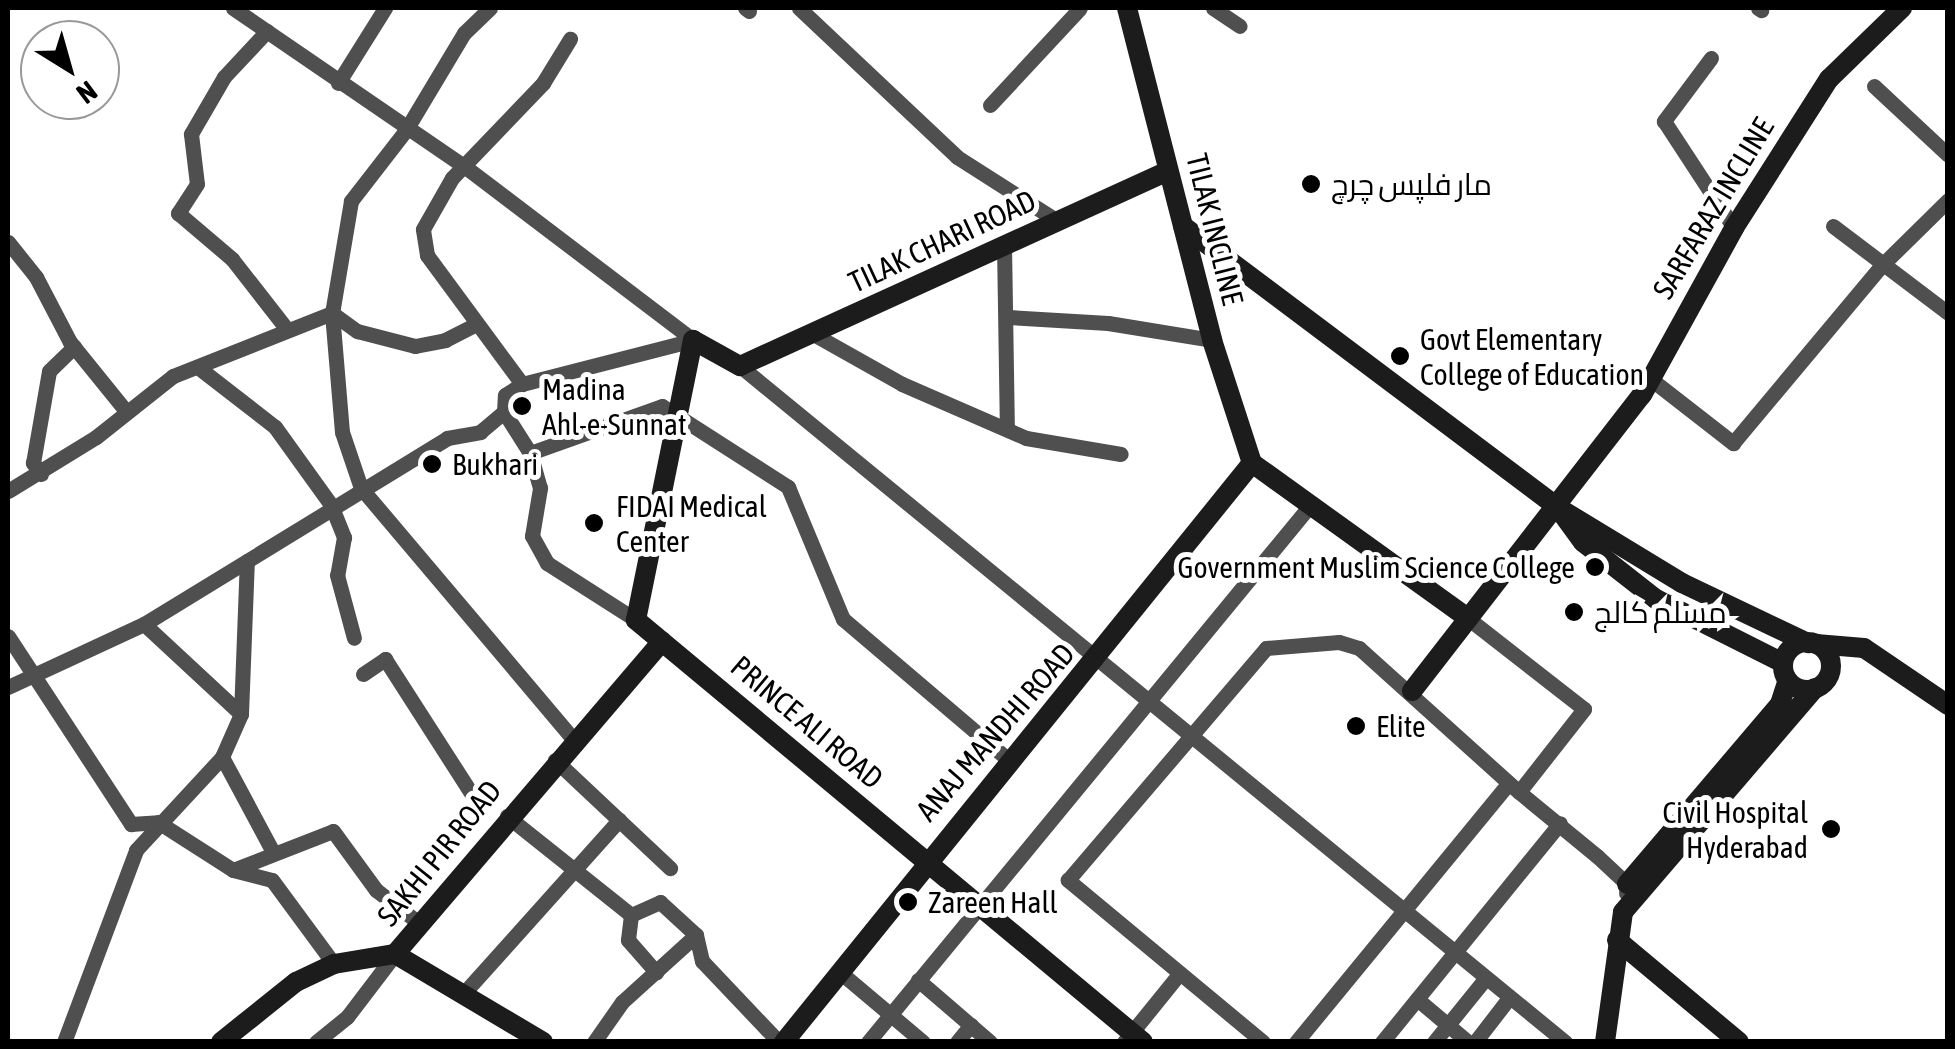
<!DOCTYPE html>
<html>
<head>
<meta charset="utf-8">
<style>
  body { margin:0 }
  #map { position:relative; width:1955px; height:1049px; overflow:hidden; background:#fff; font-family:"Asap Condensed",Cairo,sans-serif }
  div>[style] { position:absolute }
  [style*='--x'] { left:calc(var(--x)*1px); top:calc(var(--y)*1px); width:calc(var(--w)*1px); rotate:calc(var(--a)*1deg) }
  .street>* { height:15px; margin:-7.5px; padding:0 7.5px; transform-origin:7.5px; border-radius:7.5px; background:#4f4f4f }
  .secondary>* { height:20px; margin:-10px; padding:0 10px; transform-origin:10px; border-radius:10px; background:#1c1c1c }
  .secondary>.ring { margin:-10px; padding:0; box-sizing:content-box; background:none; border:20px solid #1c1c1c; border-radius:50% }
  .dots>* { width:28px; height:28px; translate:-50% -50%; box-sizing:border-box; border:5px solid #fff; border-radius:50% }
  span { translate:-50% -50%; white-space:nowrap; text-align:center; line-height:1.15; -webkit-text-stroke:10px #fff; paint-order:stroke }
  .poi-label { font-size:30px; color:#000 }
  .left { translate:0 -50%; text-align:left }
  .right { translate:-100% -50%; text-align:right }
  .street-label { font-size:30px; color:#000 }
  .frame { position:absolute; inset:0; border:10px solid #000; pointer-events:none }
  .north { position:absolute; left:20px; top:20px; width:100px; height:100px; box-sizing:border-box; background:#fff; border:2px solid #999; border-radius:50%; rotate:143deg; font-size:28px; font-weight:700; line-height:40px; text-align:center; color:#000 }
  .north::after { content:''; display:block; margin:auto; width:35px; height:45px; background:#000; clip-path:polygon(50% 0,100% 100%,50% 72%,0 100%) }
</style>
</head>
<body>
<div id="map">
  <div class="street">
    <div style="--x:233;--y:8;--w:280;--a:34.4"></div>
    <div style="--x:464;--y:166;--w:288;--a:37.2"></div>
    <div style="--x:490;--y:8;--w:36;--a:136"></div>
    <div style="--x:464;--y:33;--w:113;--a:120.9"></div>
    <div style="--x:406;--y:130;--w:90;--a:127.8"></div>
    <div style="--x:351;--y:201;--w:114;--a:99.6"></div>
    <div style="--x:332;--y:313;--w:119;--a:85.2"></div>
    <div style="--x:342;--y:432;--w:59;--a:71.3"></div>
    <div style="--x:361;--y:488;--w:330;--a:49.8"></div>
    <div style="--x:745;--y:8;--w:5;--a:37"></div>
    <div style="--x:799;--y:8;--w:217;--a:43.3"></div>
    <div style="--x:957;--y:157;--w:117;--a:32.5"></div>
    <div style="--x:1213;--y:8;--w:32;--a:34"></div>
    <div style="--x:1758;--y:8;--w:4;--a:34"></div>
    <div style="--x:267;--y:31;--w:63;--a:133.1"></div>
    <div style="--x:224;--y:77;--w:66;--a:120.1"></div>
    <div style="--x:191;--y:134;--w:50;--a:83.2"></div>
    <div style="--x:197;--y:184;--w:35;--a:123"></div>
    <div style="--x:178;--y:213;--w:71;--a:40.4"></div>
    <div style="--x:232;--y:259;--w:88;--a:52"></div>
    <div style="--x:1711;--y:58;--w:79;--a:126.7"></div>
    <div style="--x:1664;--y:121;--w:128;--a:56.8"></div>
    <div style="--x:338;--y:83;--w:89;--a:-57.9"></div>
    <div style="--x:1874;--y:86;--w:101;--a:43"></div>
    <div style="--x:990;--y:105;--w:132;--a:-47.1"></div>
    <div style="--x:1833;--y:226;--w:144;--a:37.1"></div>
    <div style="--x:8;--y:242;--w:45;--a:51.3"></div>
    <div style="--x:36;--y:277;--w:73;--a:62.4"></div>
    <div style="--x:70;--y:342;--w:87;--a:51"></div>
    <div style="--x:1004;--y:244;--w:185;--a:89.1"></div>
    <div style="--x:332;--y:313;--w:31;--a:36"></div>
    <div style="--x:357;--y:331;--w:60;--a:14.5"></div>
    <div style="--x:415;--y:346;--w:31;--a:-11"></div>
    <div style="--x:445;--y:340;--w:35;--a:-27"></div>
    <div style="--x:1008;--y:317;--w:100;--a:3.4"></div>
    <div style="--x:1108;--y:323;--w:105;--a:9.3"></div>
    <div style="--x:815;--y:335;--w:100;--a:29.4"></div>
    <div style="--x:902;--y:384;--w:135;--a:23.5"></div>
    <div style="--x:1026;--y:438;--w:96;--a:9.6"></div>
    <div style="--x:740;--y:366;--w:1067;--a:39.33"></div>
    <div style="--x:199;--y:368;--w:96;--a:37.8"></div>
    <div style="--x:275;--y:427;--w:96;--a:54.3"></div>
    <div style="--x:331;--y:505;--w:35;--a:68"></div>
    <div style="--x:344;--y:537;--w:39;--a:100"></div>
    <div style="--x:337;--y:575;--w:65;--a:74.9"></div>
    <div style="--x:1652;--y:380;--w:103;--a:37.9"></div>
    <div style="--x:1733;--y:443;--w:229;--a:-50.1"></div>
    <div style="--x:1880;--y:267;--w:95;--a:-44.6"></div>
    <div style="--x:522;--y:384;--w:160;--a:-126.4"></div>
    <div style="--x:427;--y:255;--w:26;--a:-99"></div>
    <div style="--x:423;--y:229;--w:59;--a:-60.4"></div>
    <div style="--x:452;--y:178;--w:132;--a:-46.2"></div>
    <div style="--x:543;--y:83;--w:52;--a:-58.5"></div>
    <div style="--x:504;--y:412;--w:49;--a:57.6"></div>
    <div style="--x:41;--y:474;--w:14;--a:-126"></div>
    <div style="--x:33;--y:463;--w:93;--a:-80.1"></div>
    <div style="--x:49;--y:371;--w:35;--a:-44"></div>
    <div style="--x:8;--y:491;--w:103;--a:-31.5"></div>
    <div style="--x:96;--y:437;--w:98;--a:-38.4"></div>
    <div style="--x:173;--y:376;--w:171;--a:-21.6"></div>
    <div style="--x:1465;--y:616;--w:151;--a:38"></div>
    <div style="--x:1584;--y:709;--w:105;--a:128.1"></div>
    <div style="--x:1519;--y:792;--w:101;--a:39.4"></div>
    <div style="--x:1597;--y:856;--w:41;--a:43"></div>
    <div style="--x:1627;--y:884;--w:9;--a:96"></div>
    <div style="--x:636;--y:620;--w:106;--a:-147.4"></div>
    <div style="--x:547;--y:563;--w:31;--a:-119"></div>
    <div style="--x:532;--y:536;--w:49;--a:-80.5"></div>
    <div style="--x:540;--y:488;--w:36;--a:-106"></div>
    <div style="--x:530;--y:453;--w:140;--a:-19.6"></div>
    <div style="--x:662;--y:406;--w:150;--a:32.7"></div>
    <div style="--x:788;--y:487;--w:143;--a:67.4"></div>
    <div style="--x:843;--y:619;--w:221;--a:40.4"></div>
    <div style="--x:144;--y:624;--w:132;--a:42.9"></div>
    <div style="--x:8;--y:636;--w:225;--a:56.8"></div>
    <div style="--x:131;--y:824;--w:27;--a:-4"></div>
    <div style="--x:158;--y:822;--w:89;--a:32.6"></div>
    <div style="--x:233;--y:870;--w:40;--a:14.4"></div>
    <div style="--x:272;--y:880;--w:104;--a:53.6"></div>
    <div style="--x:363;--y:674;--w:27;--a:-34"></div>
    <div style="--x:385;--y:659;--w:176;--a:57.3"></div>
    <div style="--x:8;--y:687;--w:150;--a:-24.9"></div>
    <div style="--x:144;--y:624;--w:356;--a:-31.5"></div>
    <div style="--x:447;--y:438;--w:34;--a:-10"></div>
    <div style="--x:480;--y:432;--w:31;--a:-40"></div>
    <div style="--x:504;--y:412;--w:17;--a:-87"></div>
    <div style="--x:505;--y:395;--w:20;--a:-33"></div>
    <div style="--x:522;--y:384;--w:177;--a:-14.4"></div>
    <div style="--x:222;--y:757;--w:108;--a:61.8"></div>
    <div style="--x:555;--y:760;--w:158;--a:43.2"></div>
    <div style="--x:507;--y:816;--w:159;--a:38.6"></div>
    <div style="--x:631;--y:915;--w:32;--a:-24"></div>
    <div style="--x:660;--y:902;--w:49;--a:42.5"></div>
    <div style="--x:696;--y:935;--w:27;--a:77"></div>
    <div style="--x:702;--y:961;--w:112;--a:46.5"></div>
    <div style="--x:233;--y:870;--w:107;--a:-21.3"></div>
    <div style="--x:333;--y:831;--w:73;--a:53.9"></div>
    <div style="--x:376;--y:890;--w:54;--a:37.5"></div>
    <div style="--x:631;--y:915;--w:25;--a:97"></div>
    <div style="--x:628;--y:940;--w:43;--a:48.8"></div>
    <div style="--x:841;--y:973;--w:107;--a:40.1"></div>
    <div style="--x:918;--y:980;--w:95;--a:40.7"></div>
    <div style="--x:463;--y:994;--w:234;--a:-48.1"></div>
    <div style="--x:1417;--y:999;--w:67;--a:40.1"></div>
    <div style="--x:64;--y:1042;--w:205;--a:-69.4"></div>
    <div style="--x:136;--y:850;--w:127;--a:-47.2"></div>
    <div style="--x:222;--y:757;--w:47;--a:-66.2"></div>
    <div style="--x:241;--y:714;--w:153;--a:-87.8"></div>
    <div style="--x:316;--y:1042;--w:40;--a:-39"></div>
    <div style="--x:347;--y:1017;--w:79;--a:-52.7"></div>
    <div style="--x:594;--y:1042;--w:49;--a:-55"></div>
    <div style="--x:622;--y:1002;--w:100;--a:-42.2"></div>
    <div style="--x:868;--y:1042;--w:698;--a:-50.52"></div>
    <div style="--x:957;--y:1042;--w:22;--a:-51"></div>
    <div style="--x:1124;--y:1042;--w:87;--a:-51"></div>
    <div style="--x:1263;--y:1042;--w:254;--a:-140.3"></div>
    <div style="--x:1068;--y:880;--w:305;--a:-49.5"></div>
    <div style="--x:1266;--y:648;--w:73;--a:-4.7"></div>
    <div style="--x:1339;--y:642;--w:21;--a:17"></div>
    <div style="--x:1359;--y:648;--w:215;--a:42"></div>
    <div style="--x:1296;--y:1042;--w:335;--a:-50.6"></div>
    <div style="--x:1382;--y:1042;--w:282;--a:-50.9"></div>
    <div style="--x:1434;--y:1042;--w:81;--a:-51"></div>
    <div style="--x:1475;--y:1042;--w:56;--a:-52.3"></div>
  </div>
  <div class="secondary">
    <div style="--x:1127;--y:8;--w:343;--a:75.6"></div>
    <div style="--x:1212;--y:340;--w:129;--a:72"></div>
    <div style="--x:1183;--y:226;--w:468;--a:36.9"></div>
    <div style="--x:1557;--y:507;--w:146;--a:31.3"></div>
    <div style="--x:1682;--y:583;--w:140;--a:25.5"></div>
    <div style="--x:1252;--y:463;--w:262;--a:35.7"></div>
    <div style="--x:1564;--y:516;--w:32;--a:54"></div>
    <div style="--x:1583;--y:542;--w:93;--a:38"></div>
    <div style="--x:1656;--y:599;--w:142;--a:26.7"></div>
    <div class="ring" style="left:1783px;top:642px;width:28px;height:28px"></div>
    <div style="--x:1816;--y:644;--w:48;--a:4.8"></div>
    <div style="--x:1864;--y:648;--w:102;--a:34.2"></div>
    <div style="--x:1412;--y:691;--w:375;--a:-52.2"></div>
    <div style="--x:1642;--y:395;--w:191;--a:-61.1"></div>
    <div style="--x:1734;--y:228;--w:177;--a:-57.5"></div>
    <div style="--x:1829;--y:79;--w:102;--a:-44.2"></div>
    <div style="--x:1627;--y:884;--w:236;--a:-49.6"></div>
    <div style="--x:1780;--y:704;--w:25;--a:-72"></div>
    <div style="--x:1617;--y:940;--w:159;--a:39.9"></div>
    <div style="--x:395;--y:954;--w:172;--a:30.7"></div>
    <div style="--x:221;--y:1042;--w:96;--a:-38.7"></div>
    <div style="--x:296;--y:982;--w:42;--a:-25.3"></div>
    <div style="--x:334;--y:964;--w:62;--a:-9.3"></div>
    <div style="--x:395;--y:954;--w:411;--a:-49.5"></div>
    <div style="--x:784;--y:1042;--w:744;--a:-51.05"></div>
    <div style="--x:1143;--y:1042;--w:660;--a:-140.23"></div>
    <div style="--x:636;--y:620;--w:286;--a:-78.5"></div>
    <div style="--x:693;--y:340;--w:54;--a:29"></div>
    <div style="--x:740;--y:366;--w:470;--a:-24.5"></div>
    <div style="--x:1605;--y:1042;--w:131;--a:-82.1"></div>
    <div style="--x:1623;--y:912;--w:295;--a:-49.4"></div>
  </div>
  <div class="dots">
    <div style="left:1311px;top:184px;background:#000"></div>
    <div style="left:1400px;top:356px;background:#000"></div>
    <div style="left:522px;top:406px;background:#000"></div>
    <div style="left:432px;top:464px;background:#000"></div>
    <div style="left:594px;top:523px;background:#000"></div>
    <div style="left:1595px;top:567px;background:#000"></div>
    <div style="left:1574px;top:612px;background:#000"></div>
    <div style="left:1356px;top:726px;background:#000"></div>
    <div style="left:1831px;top:829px;background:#000"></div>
    <div style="left:908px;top:902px;background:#000"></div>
  </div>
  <div class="poi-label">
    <span class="left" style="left:1331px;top:184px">مار فلپس چرچ</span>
    <span class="left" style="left:1420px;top:356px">Govt Elementary<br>College of Education</span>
    <span class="left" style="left:542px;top:406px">Madina<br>Ahl-e-Sunnat</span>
    <span class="left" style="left:452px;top:464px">Bukhari</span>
    <span class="left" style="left:616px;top:523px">FIDAI Medical<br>Center</span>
    <span class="right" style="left:1575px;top:567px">Government Muslim Science College</span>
    <span class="left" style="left:1594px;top:612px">مسلم کالج</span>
    <span class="left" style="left:1376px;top:726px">Elite</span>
    <span class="right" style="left:1808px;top:829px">Civil Hospital<br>Hyderabad</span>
    <span class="left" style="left:928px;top:902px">Zareen Hall</span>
  </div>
  <div class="street-label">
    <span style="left:1713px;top:208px;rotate:-59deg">SARFARAZ INCLINE</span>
    <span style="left:1215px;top:229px;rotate:76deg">TILAK INCLINE</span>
    <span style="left:942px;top:241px;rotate:-25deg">TILAK CHARI ROAD</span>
    <span style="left:807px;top:722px;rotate:40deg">PRINCE ALI ROAD</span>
    <span style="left:995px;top:732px;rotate:-49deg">ANAJ MANDHI ROAD</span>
    <span style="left:439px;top:853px;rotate:-51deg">SAKHI PIR ROAD</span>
  </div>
  <div class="frame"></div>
  <div class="north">N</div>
</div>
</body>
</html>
